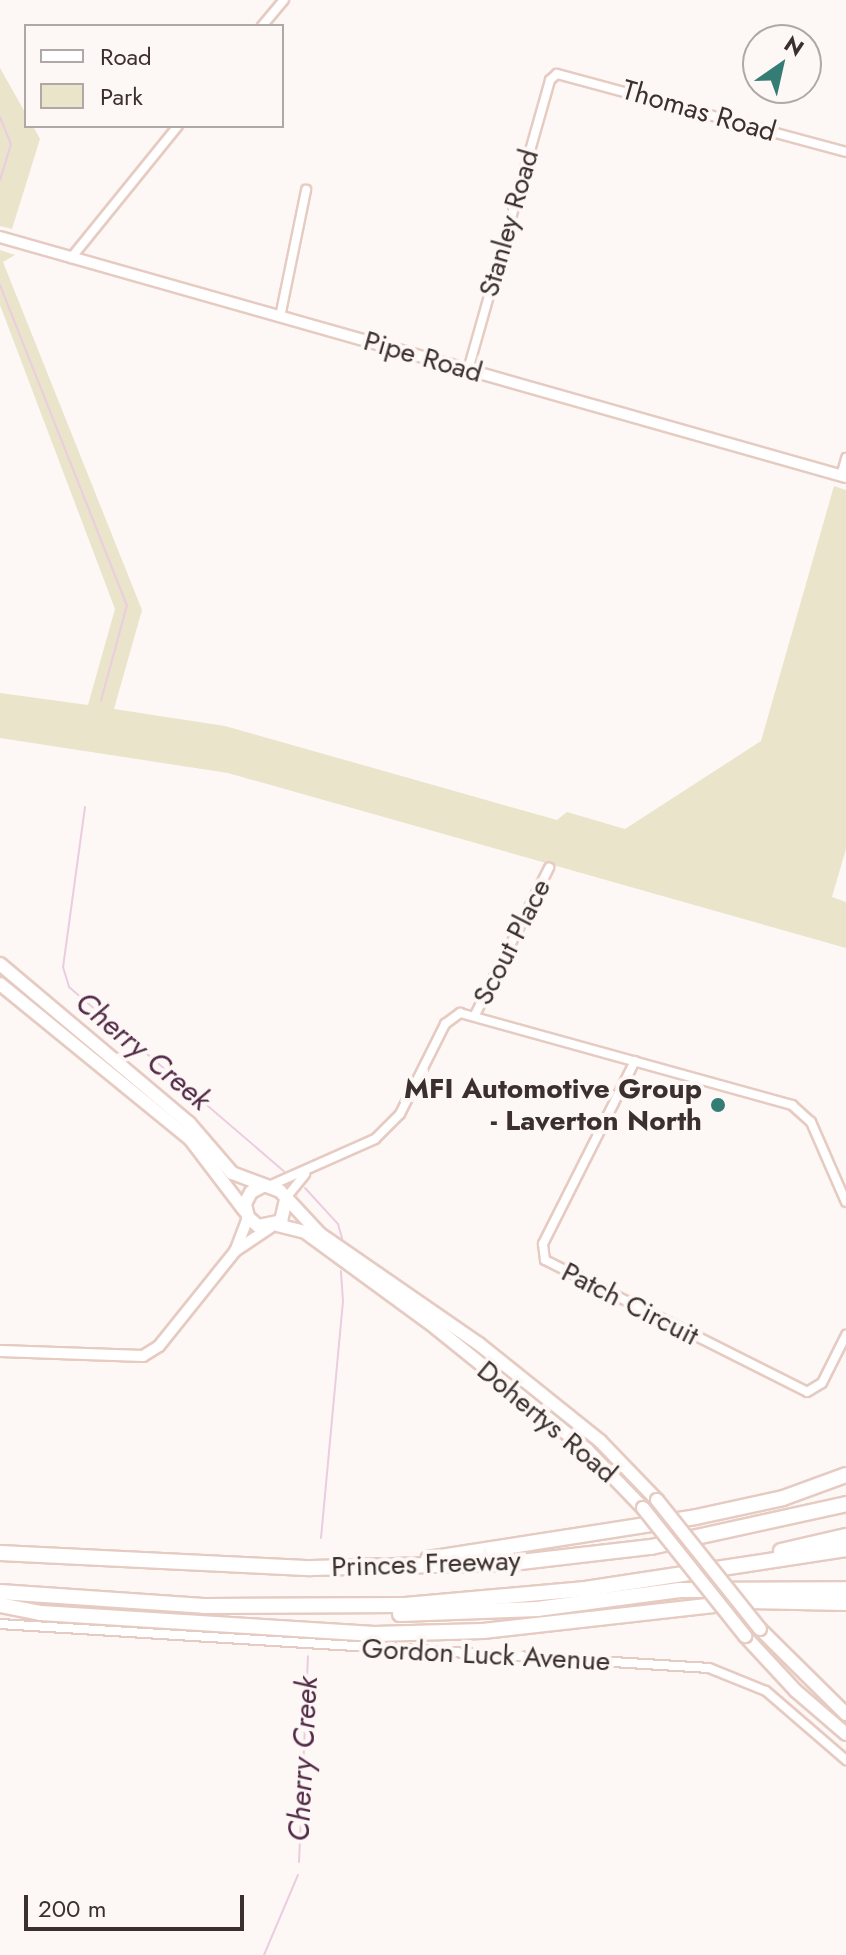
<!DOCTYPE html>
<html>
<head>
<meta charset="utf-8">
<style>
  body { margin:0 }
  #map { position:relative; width:846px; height:1955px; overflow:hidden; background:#fdf8f6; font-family:Jost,sans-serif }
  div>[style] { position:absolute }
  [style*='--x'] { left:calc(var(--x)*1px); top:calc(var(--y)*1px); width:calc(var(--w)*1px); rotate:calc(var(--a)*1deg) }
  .green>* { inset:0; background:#e9e4ca }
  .stream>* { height:2px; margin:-1px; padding:0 1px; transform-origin:1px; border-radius:1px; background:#ebcce0 }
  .roads { filter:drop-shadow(2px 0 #e6cbc2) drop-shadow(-2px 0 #e6cbc2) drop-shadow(0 2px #e6cbc2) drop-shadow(0 -2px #e6cbc2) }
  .minor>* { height:8px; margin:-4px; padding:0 4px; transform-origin:4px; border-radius:4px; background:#fff }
  .tertiary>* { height:10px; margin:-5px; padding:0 5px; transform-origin:5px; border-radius:5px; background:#fff }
  .primary>* { height:12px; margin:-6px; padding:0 6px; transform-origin:6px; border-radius:6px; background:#fff }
  .motorway>* { height:14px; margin:-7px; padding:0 7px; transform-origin:7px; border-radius:7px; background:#fff }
  .bridges { filter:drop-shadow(2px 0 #e6cbc2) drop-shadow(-2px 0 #e6cbc2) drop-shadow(0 2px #e6cbc2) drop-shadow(0 -2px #e6cbc2) }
  .primary-bridge>* { height:12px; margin:-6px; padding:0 6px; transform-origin:6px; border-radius:6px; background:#fff }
  .dots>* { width:22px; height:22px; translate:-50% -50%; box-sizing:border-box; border:4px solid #fdf8f6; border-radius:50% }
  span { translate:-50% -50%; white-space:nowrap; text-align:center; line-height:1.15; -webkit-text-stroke:8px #fdf8f6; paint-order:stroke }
  .street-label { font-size:28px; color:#3b302d }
  .poi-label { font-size:28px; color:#3b302d; font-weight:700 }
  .right { translate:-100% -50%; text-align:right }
  .water-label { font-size:30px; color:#522946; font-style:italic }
  .legend { position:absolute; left:24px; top:24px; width:260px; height:104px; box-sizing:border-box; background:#fdf8f6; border:2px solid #afa8a6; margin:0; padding:10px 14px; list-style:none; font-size:24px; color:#3b302d }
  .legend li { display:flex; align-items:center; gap:16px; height:40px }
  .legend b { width:40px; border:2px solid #afa8a6 }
  .north { position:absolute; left:742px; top:24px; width:80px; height:80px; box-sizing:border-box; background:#fdf8f6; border:2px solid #afa8a6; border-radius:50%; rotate:34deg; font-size:22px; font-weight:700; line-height:32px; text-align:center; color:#3b302d }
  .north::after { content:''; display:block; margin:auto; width:28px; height:36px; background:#357c74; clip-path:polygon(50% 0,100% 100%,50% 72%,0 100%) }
  .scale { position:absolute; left:24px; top:1895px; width:220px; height:36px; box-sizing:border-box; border:4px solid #3b302d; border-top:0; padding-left:10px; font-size:24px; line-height:28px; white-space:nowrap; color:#3b302d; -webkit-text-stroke:6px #fdf8f6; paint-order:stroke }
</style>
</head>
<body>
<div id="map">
  <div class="green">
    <div style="clip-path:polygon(0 68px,26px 114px,26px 126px,33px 126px,40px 139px,12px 229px,0 226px)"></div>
    <div style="clip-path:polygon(0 250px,15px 255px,3px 262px,142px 610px,114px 709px,225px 726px,557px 820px,567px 812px,625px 829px,761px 741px,834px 486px,846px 490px,846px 849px,832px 897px,846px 902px,846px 948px,228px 773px,0 738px,0 693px,88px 705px,115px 609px,0 305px)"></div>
  </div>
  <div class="stream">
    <div style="--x:0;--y:117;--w:29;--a:68"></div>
    <div style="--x:11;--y:144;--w:38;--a:107"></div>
    <div style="--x:0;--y:285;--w:344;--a:68.4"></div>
    <div style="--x:127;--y:605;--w:99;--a:105.2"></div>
    <div style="--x:85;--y:807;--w:162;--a:97.8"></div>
    <div style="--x:63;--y:967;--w:21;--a:73"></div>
    <div style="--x:69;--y:987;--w:283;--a:40.6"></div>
    <div style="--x:305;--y:1188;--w:49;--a:47.5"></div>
    <div style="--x:338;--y:1224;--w:15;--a:74"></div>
    <div style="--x:321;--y:1538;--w:238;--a:-84.7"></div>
    <div style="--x:343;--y:1301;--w:30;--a:-94"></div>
    <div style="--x:299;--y:1862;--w:206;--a:-87.5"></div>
    <div style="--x:264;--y:1955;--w:87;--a:-67"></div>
  </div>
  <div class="roads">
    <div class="minor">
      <div style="--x:262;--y:26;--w:34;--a:-50"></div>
      <div style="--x:71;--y:258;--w:170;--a:-51"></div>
      <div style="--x:280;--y:317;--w:130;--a:-78.4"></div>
      <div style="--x:468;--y:370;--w:301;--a:-74.2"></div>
      <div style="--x:550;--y:80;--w:9;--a:-41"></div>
      <div style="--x:557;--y:74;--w:299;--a:15.1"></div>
      <div style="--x:841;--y:476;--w:19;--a:-74"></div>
      <div style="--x:475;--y:1015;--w:165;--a:-63.3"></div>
      <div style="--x:635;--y:1061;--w:205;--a:116.7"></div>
      <div style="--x:543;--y:1244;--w:16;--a:83"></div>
      <div style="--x:545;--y:1260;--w:293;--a:26.7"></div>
      <div style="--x:807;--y:1392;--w:17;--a:-31"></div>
      <div style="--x:822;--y:1383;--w:54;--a:-63.4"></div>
      <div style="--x:269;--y:1186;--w:116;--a:-23.9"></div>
      <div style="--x:375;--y:1139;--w:35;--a:-45"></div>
      <div style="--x:400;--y:1114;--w:101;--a:-63.4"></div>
      <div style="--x:445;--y:1024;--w:19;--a:-36"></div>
      <div style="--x:460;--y:1013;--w:345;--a:15.5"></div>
      <div style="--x:792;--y:1105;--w:25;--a:42"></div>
      <div style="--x:811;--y:1122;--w:87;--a:66.4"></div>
      <div style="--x:285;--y:1199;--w:32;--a:-51"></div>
      <div style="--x:0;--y:1624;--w:710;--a:3.55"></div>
      <div style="--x:709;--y:1668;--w:61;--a:22"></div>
      <div style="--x:766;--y:1691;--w:106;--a:40.8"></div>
    </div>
    <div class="tertiary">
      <div style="--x:0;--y:237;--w:879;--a:15.84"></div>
      <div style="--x:236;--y:1249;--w:34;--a:-69"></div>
      <div style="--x:0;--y:1351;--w:143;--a:2"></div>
      <div style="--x:143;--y:1356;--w:19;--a:-32"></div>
      <div style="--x:159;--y:1346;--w:122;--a:-51.3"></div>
      <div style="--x:235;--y:1251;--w:43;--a:-33.7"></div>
    </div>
    <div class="primary">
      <div style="--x:0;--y:964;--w:247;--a:40.1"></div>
      <div style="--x:189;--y:1123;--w:66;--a:49.3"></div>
      <div style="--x:232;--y:1173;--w:51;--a:20.6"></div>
      <div style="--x:280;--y:1191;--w:59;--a:47.1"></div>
      <div style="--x:320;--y:1234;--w:193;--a:34.7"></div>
      <div style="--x:479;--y:1344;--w:155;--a:38.7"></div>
      <div style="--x:600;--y:1441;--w:82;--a:46"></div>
      <div style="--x:0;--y:984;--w:247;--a:39.2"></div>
      <div style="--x:191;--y:1140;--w:89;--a:52.7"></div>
      <div style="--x:263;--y:1186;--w:13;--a:153"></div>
      <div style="--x:251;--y:1192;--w:13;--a:117"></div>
      <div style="--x:245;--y:1204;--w:13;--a:77"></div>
      <div style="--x:248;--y:1217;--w:13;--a:42"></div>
      <div style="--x:258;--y:1226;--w:24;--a:-12"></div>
      <div style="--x:281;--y:1221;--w:22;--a:-77"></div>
      <div style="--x:277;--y:1225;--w:29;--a:14"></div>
      <div style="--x:305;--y:1232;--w:162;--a:36.2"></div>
      <div style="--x:436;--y:1328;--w:194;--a:38.9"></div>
      <div style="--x:587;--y:1450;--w:81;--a:46"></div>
      <div style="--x:760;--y:1629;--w:121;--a:44.7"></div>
      <div style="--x:745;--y:1636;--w:75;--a:47.2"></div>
      <div style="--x:796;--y:1691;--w:66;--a:40.7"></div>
    </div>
    <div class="motorway">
      <div style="--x:781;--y:1551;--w:67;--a:-13"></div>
      <div style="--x:0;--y:1553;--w:311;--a:2.8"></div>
      <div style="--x:311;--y:1568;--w:201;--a:-1.4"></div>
      <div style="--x:512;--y:1563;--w:140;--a:-6.6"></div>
      <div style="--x:651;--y:1547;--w:200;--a:-12.4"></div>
      <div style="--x:428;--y:1559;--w:271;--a:-8.9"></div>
      <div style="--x:696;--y:1517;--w:89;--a:-12.3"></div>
      <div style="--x:783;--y:1498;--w:67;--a:-20.1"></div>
      <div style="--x:0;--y:1592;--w:204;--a:3.9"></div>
      <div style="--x:204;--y:1606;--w:201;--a:-0.3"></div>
      <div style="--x:405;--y:1605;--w:181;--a:-5.1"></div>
      <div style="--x:585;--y:1589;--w:264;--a:-8.7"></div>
      <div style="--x:0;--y:1605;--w:42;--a:11"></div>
      <div style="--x:41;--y:1613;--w:334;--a:3.6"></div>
      <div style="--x:374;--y:1634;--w:109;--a:-1.6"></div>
      <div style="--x:483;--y:1631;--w:268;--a:-6.4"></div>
      <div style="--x:749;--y:1601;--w:97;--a:1.2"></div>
      <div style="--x:400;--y:1614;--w:137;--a:-2.1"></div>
      <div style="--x:537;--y:1609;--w:144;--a:-7.6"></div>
      <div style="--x:680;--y:1590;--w:166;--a:-0.3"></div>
    </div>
  </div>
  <div class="bridges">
    <div class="primary-bridge">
      <div style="--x:657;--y:1500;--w:165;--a:51.4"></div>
      <div style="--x:643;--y:1508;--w:164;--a:51.4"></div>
    </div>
  </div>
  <div class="dots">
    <div style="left:718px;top:1105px;background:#357c74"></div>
  </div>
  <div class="street-label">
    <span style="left:699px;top:111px;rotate:16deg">Thomas Road</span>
    <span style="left:509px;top:223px;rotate:-74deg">Stanley Road</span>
    <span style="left:423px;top:357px;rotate:16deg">Pipe Road</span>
    <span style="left:512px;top:942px;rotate:-63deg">Scout Place</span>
    <span style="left:630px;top:1304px;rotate:27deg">Patch Circuit</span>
    <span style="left:547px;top:1422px;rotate:40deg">Dohertys Road</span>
    <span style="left:426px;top:1564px;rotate:-2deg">Princes Freeway</span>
    <span style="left:486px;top:1655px;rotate:3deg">Gordon Luck Avenue</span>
  </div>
  <div class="poi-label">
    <span class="right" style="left:702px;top:1105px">MFI Automotive Group<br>- Laverton North</span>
  </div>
  <div class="water-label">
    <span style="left:143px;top:1051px;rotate:40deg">Cherry Creek</span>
    <span style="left:303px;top:1759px;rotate:-87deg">Cherry Creek</span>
  </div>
  <ul class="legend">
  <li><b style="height:10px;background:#fff"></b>Road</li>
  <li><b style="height:22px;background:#e9e4ca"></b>Park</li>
  </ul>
  <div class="north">N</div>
  <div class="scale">200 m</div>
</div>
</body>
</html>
